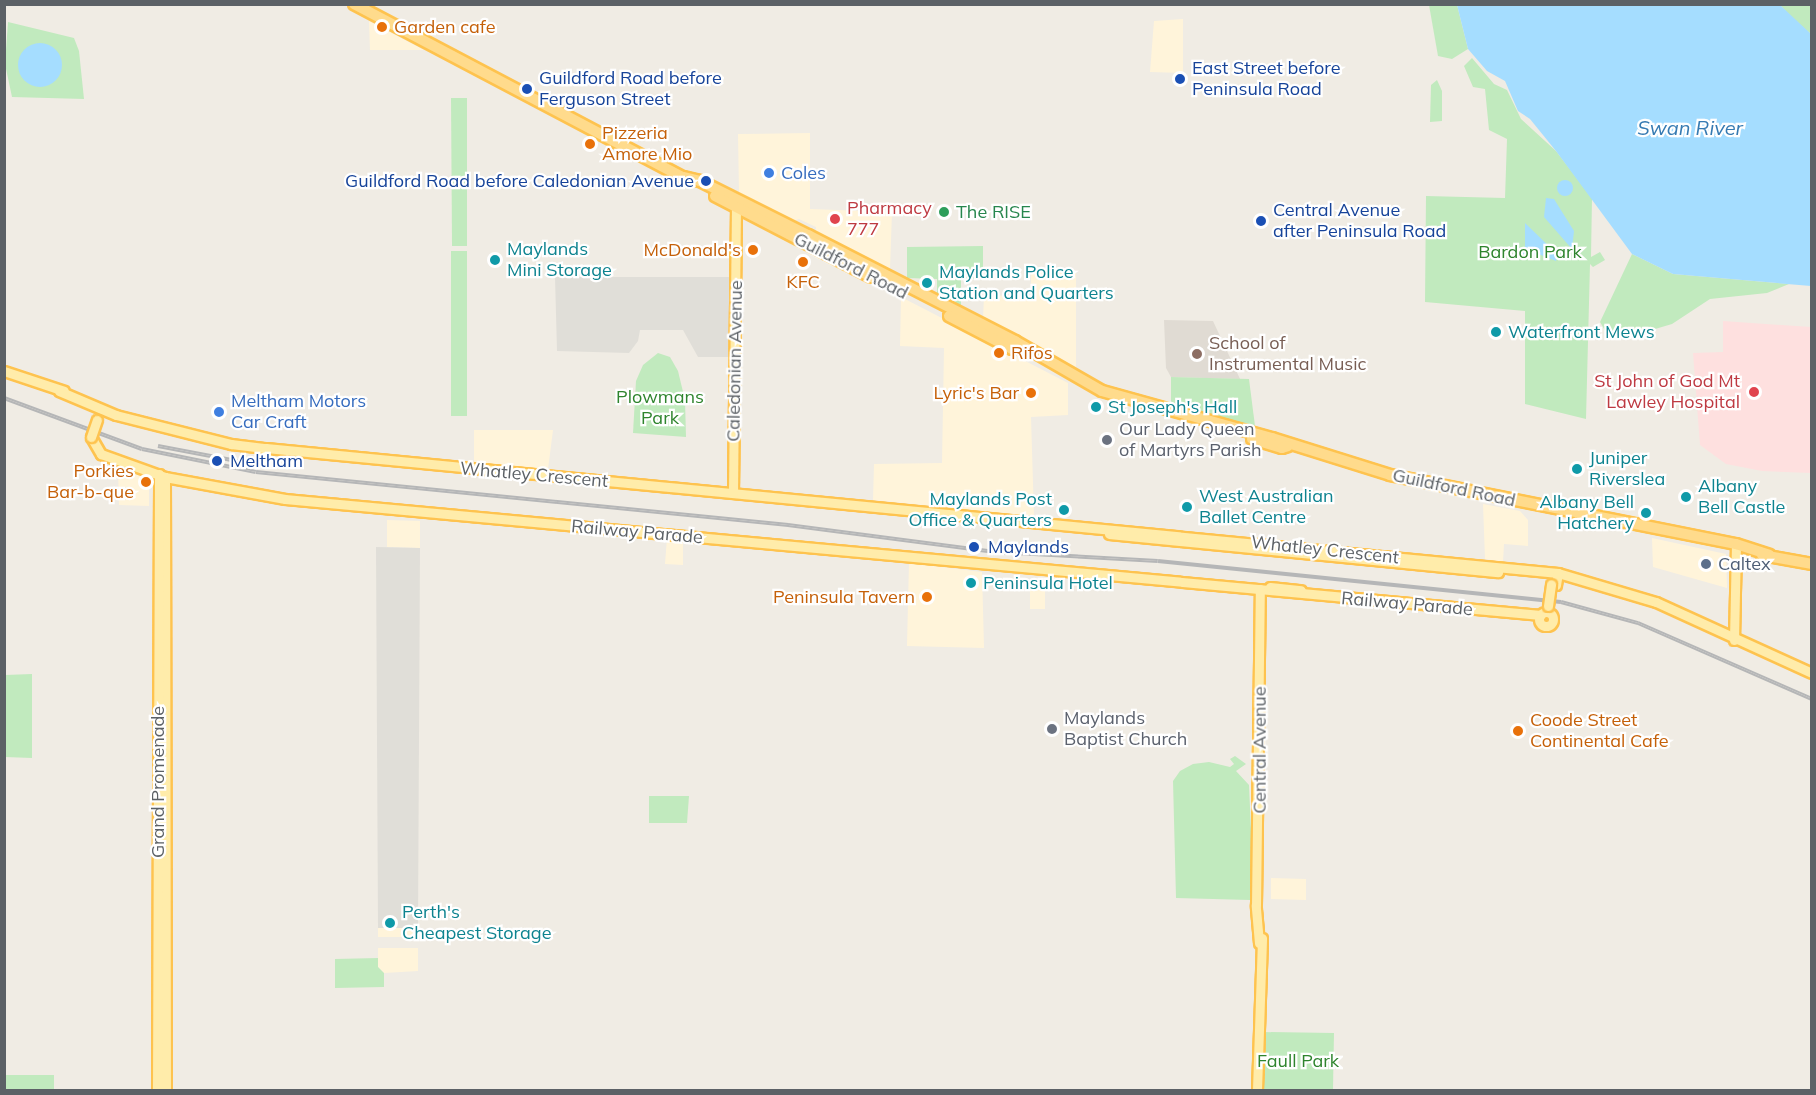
<!DOCTYPE html>
<html>
<head>
<meta charset="utf-8">
<style>
  body { margin:0 }
  #map { position:relative; width:1816px; height:1095px; overflow:hidden; background:#f0ece4; font-family:Mulish,sans-serif }
  div>[style] { position:absolute }
  [style*='--x'] { left:calc(var(--x)*1px); top:calc(var(--y)*1px); width:calc(var(--w)*1px); rotate:calc(var(--a)*1deg) }
  .commercial>* { inset:0; background:#fff4da }
  .industrial>* { inset:0; background:#e0ded8 }
  .education>* { inset:0; background:#e0dbd3 }
  .medical>* { inset:0; background:#fee0df }
  .green>* { inset:0; background:#c1eabe }
  .water>* { inset:0; background:#a5ddff }
  .round { border-radius:50% }
  .roads { filter:drop-shadow(2px 0 #fec34f) drop-shadow(-2px 0 #fec34f) drop-shadow(0 2px #fec34f) drop-shadow(0 -2px #fec34f) }
  .major>* { height:9px; margin:-4.5px; padding:0 4.5px; transform-origin:4.5px; border-radius:4.5px; background:#ffecaa }
  .major>.ring { margin:-4.5px; padding:0; box-sizing:content-box; background:none; border:9px solid #ffecaa; border-radius:50% }
  .highway>* { height:10px; margin:-5px; padding:0 5px; transform-origin:5px; border-radius:5px; background:#ffdb8c }
  .rail>* { height:4px; margin-top:-2px; transform-origin:0; background:repeating-linear-gradient(90deg,#fff 0 4.5px,#b5b6b7 0 9px); box-sizing:border-box; border-block:2px solid #b5b6b7 }
  .bridges { filter:drop-shadow(2px 0 #fec34f) drop-shadow(-2px 0 #fec34f) drop-shadow(0 2px #fec34f) drop-shadow(0 -2px #fec34f) }
  .major-bridge>* { height:9px; margin:-4.5px; padding:0 4.5px; transform-origin:4.5px; border-radius:4.5px; background:#ffecaa }
  .dots>* { width:16px; height:16px; translate:-50% -50%; box-sizing:border-box; border:3px solid #fff; border-radius:50% }
  span { translate:-50% -50%; white-space:nowrap; text-align:center; line-height:1.15; -webkit-text-stroke:4.5px #fff; paint-order:stroke }
  .food-label { font-size:18px; color:#c56008 }
  .left { translate:0 -50%; text-align:left }
  .right { translate:-100% -50%; text-align:right }
  .transit-label { font-size:18px; color:#164399 }
  .shop-label { font-size:18px; color:#366cbe }
  .health-label { font-size:18px; color:#be3a42 }
  .leisure-label { font-size:18px; color:#27864d }
  .culture-label { font-size:18px; color:#0d838f }
  .park-label { font-size:18px; color:#2e842d }
  .street-label { font-size:18px; color:#5c6166 }
  .education-label { font-size:18px; color:#785e54 }
  .worship-label { font-size:18px; color:#5b616d }
  .service-label { font-size:18px; color:#4e5e75 }
  .water-label { font-size:20px; color:#357ab2; font-style:italic }
  .frame { position:absolute; inset:0; border:6px solid #5c6166; pointer-events:none }
</style>
</head>
<body>
<div id="map">
  <div class="commercial">
    <div style="clip-path:polygon(1183px 19px,1183px 73px,1150px 72px,1154px 21px)"></div>
    <div style="clip-path:polygon(369px 21px,424px 50px,370px 50px)"></div>
    <div style="clip-path:polygon(810px 133px,810px 209px,892px 212px,890px 270px,816px 232px,816px 227px,799px 219px,794px 221px,739px 193px,738px 134px)"></div>
    <div style="clip-path:polygon(1031px 271px,1076px 271px,1076px 367px,983px 319px,984px 296px,1031px 295px)"></div>
    <div style="clip-path:polygon(901px 297px,1068px 383px,1068px 415px,1031px 417px,1034px 516px,873px 500px,874px 464px,942px 463px,944px 348px,900px 346px)"></div>
    <div style="clip-path:polygon(474px 430px,553px 430px,548px 469px,474px 464px)"></div>
    <div style="clip-path:polygon(118px 468px,149px 479px,149px 506px,119px 505px)"></div>
    <div style="clip-path:polygon(1483px 504px,1520px 511px,1528px 520px,1528px 546px,1504px 544px,1503px 562px,1485px 559px)"></div>
    <div style="clip-path:polygon(387px 520px,420px 521px,420px 548px,387px 547px)"></div>
    <div style="clip-path:polygon(667px 538px,683px 541px,683px 565px,665px 564px)"></div>
    <div style="clip-path:polygon(1652px 538px,1726px 554px,1727px 588px,1653px 567px)"></div>
    <div style="clip-path:polygon(909px 563px,982px 572px,984px 648px,907px 646px)"></div>
    <div style="clip-path:polygon(1030px 579px,1045px 579px,1045px 609px,1030px 609px)"></div>
    <div style="clip-path:polygon(1271px 878px,1306px 879px,1306px 900px,1271px 899px)"></div>
    <div style="clip-path:polygon(378px 928px,418px 928px,418px 937px,378px 937px)"></div>
    <div style="clip-path:polygon(378px 948px,418px 948px,418px 971px,384px 973px,378px 967px)"></div>
  </div>
  <div class="industrial">
    <div style="clip-path:polygon(555px 277px,736px 277px,736px 357px,698px 357px,683px 330px,640px 330px,638px 341px,629px 353px,557px 351px)"></div>
    <div style="clip-path:polygon(376px 547px,420px 548px,418px 928px,378px 928px)"></div>
  </div>
  <div class="education">
    <div style="clip-path:polygon(1164px 320px,1213px 321px,1240px 379px,1171px 377px,1166px 368px)"></div>
  </div>
  <div class="medical">
    <div style="clip-path:polygon(1723px 321px,1811px 327px,1811px 473px,1762px 471px,1726px 464px,1700px 445px,1693px 353px,1723px 352px)"></div>
  </div>
  <div class="green">
    <div style="clip-path:polygon(1429px 5px,1457px 5px,1468px 49px,1452px 59px,1438px 56px)"></div>
    <div style="clip-path:polygon(1780px 5px,1811px 5px,1811px 34px,1793px 19px)"></div>
    <div style="clip-path:polygon(8px 22px,74px 38px,79px 51px,84px 99px,12px 97px,5px 64px)"></div>
    <div style="clip-path:polygon(1472px 58px,1494px 84px,1507px 90px,1521px 119px,1556px 151px,1592px 198px,1591px 257px,1600px 252px,1605px 260px,1593px 267px,1590px 264px,1586px 419px,1525px 404px,1525px 311px,1425px 302px,1426px 196px,1505px 198px,1507px 139px,1489px 130px,1485px 89px,1473px 87px,1464px 66px)"></div>
    <div style="clip-path:polygon(1437px 80px,1442px 91px,1442px 121px,1430px 122px,1431px 85px)"></div>
    <div style="clip-path:polygon(451px 98px,467px 98px,467px 246px,452px 246px)"></div>
    <div style="clip-path:polygon(983px 246px,983px 279px,961px 279px,961px 307px,937px 296px,937px 279px,907px 278px,907px 247px)"></div>
    <div style="clip-path:polygon(451px 251px,467px 251px,467px 416px,451px 416px)"></div>
    <div style="clip-path:polygon(1632px 254px,1673px 274px,1789px 284px,1767px 293px,1710px 299px,1672px 324px,1618px 340px,1607px 334px,1600px 322px)"></div>
    <div style="clip-path:polygon(658px 353px,670px 357px,678px 371px,685px 400px,686px 437px,633px 433px,636px 381px,643px 365px)"></div>
    <div style="clip-path:polygon(1171px 377px,1249px 379px,1255px 426px,1171px 404px)"></div>
    <div style="clip-path:polygon(32px 674px,32px 758px,5px 757px,5px 675px)"></div>
    <div style="clip-path:polygon(1235px 756px,1246px 764px,1236px 771px,1249px 785px,1254px 896px,1250px 900px,1176px 898px,1173px 781px,1180px 771px,1193px 764px,1209px 762px,1230px 767px,1234px 764px,1230px 759px)"></div>
    <div style="clip-path:polygon(649px 796px,689px 796px,687px 823px,649px 823px)"></div>
    <div style="clip-path:polygon(378px 958px,378px 967px,384px 973px,384px 987px,335px 988px,335px 959px)"></div>
    <div style="clip-path:polygon(1263px 1032px,1334px 1033px,1333px 1090px,1262px 1090px)"></div>
    <div style="clip-path:polygon(5px 1075px,54px 1075px,54px 1090px,5px 1090px)"></div>
  </div>
  <div class="water">
    <div style="clip-path:polygon(1457px 5px,1780px 5px,1811px 34px,1811px 286px,1673px 274px,1632px 254px,1556px 151px,1530px 119px,1518px 111px,1505px 81px,1487px 71px,1468px 49px)"></div>
    <div class="round" style="left:18px;top:43px;width:44px;height:44px"></div>
    <div class="round" style="left:1557px;top:180px;width:16px;height:16px"></div>
    <div style="clip-path:polygon(1546px 198px,1554px 199px,1574px 231px,1572px 249px,1544px 217px)"></div>
    <div style="clip-path:polygon(1525px 223px,1558px 255px,1556px 261px,1541px 255px,1518px 254px,1525px 248px)"></div>
  </div>
  <div class="roads">
    <div class="major">
      <div style="--x:4;--y:371;--w:63;--a:18.4"></div>
      <div style="--x:59;--y:391;--w:62;--a:22.8"></div>
      <div style="--x:116;--y:415;--w:119;--a:14.2"></div>
      <div style="--x:231;--y:444;--w:35;--a:7"></div>
      <div style="--x:266;--y:448;--w:1298;--a:5.53"></div>
      <div style="--x:1558;--y:573;--w:102;--a:16.5"></div>
      <div style="--x:1656;--y:602;--w:171;--a:24.5"></div>
      <div style="--x:91;--y:437;--w:20;--a:60"></div>
      <div style="--x:101;--y:454;--w:68;--a:19.8"></div>
      <div style="--x:165;--y:477;--w:122;--a:10.4"></div>
      <div style="--x:285;--y:499;--w:1261;--a:5.28"></div>
      <div style="--x:165;--y:477;--w:613;--a:89.91"></div>
      <div style="--x:733;--y:493;--w:291;--a:-89.4"></div>
      <div style="--x:1109;--y:534;--w:391;--a:5.6"></div>
      <div style="--x:1556;--y:585;--w:12;--a:-81"></div>
      <div style="--x:1270;--y:587;--w:31;--a:6"></div>
      <div class="ring" style="left:1539px;top:612px;width:5px;height:5px"></div>
      <div style="--x:1734;--y:640;--w:96;--a:-88.8"></div>
      <div style="--x:1259;--y:943;--w:38;--a:-95"></div>
      <div style="--x:1256;--y:905;--w:316;--a:-89.3"></div>
      <div style="--x:157;--y:1090;--w:616;--a:-89.81"></div>
      <div style="--x:1257;--y:1090;--w:152;--a:-88.1"></div>
    </div>
    <div class="highway">
      <div style="--x:354;--y:4;--w:378;--a:27.8"></div>
      <div style="--x:684;--y:177;--w:16;--a:14"></div>
      <div style="--x:700;--y:181;--w:121;--a:26.6"></div>
      <div style="--x:808;--y:235;--w:233;--a:27.1"></div>
      <div style="--x:1015;--y:341;--w:100;--a:29.9"></div>
      <div style="--x:1102;--y:391;--w:176;--a:15.5"></div>
      <div style="--x:1272;--y:438;--w:124;--a:17.4"></div>
      <div style="--x:1390;--y:475;--w:353;--a:11.3"></div>
      <div style="--x:1736;--y:544;--w:35;--a:18"></div>
      <div style="--x:715;--y:196;--w:176;--a:27.4"></div>
      <div style="--x:949;--y:316;--w:71;--a:27.6"></div>
      <div style="--x:1012;--y:349;--w:8;--a:-14"></div>
      <div style="--x:1252;--y:439;--w:31;--a:17"></div>
      <div style="--x:1282;--y:448;--w:6;--a:-18"></div>
      <div style="--x:1762;--y:555;--w:51;--a:10.2"></div>
    </div>
  </div>
  <div class="rail">
    <div style="--x:4;--y:398;--w:147;--a:20.3"></div>
    <div style="--x:142;--y:449;--w:116;--a:11.4"></div>
    <div style="--x:256;--y:472;--w:535;--a:5.69"></div>
    <div style="--x:788;--y:525;--w:211;--a:7.4"></div>
    <div style="--x:997;--y:552;--w:161;--a:3.2"></div>
    <div style="--x:1158;--y:561;--w:405;--a:5.8"></div>
    <div style="--x:1561;--y:602;--w:80;--a:15.3"></div>
    <div style="--x:1638;--y:623;--w:190;--a:23.6"></div>
    <div style="--x:158;--y:446;--w:91;--a:10.8"></div>
  </div>
  <div class="bridges">
    <div class="major-bridge">
      <div style="--x:91;--y:437;--w:18;--a:-71"></div>
      <div style="--x:1548;--y:606;--w:22;--a:-82"></div>
    </div>
  </div>
  <div class="dots">
    <div style="left:382px;top:27px;background:#e8710a"></div>
    <div style="left:1180px;top:79px;background:#1a4fb4"></div>
    <div style="left:527px;top:89px;background:#1a4fb4"></div>
    <div style="left:590px;top:144px;background:#e8710a"></div>
    <div style="left:769px;top:173px;background:#3f7fe0"></div>
    <div style="left:706px;top:181px;background:#1a4fb4"></div>
    <div style="left:944px;top:212px;background:#2e9e5b"></div>
    <div style="left:835px;top:219px;background:#e0444e"></div>
    <div style="left:1261px;top:221px;background:#1a4fb4"></div>
    <div style="left:753px;top:250px;background:#e8710a"></div>
    <div style="left:495px;top:260px;background:#0f9aa8"></div>
    <div style="left:803px;top:262px;background:#e8710a"></div>
    <div style="left:927px;top:283px;background:#0f9aa8"></div>
    <div style="left:1496px;top:332px;background:#0f9aa8"></div>
    <div style="left:999px;top:353px;background:#e8710a"></div>
    <div style="left:1197px;top:354px;background:#8d6e63"></div>
    <div style="left:1754px;top:392px;background:#e0444e"></div>
    <div style="left:1031px;top:393px;background:#e8710a"></div>
    <div style="left:1096px;top:407px;background:#0f9aa8"></div>
    <div style="left:219px;top:412px;background:#3f7fe0"></div>
    <div style="left:1107px;top:440px;background:#6b7280"></div>
    <div style="left:217px;top:461px;background:#1a4fb4"></div>
    <div style="left:1577px;top:469px;background:#0f9aa8"></div>
    <div style="left:146px;top:482px;background:#e8710a"></div>
    <div style="left:1686px;top:497px;background:#0f9aa8"></div>
    <div style="left:1187px;top:507px;background:#0f9aa8"></div>
    <div style="left:1064px;top:510px;background:#0f9aa8"></div>
    <div style="left:1646px;top:513px;background:#0f9aa8"></div>
    <div style="left:974px;top:547px;background:#1a4fb4"></div>
    <div style="left:1706px;top:564px;background:#5c6f8a"></div>
    <div style="left:971px;top:583px;background:#0f9aa8"></div>
    <div style="left:927px;top:597px;background:#e8710a"></div>
    <div style="left:1052px;top:729px;background:#6b7280"></div>
    <div style="left:1518px;top:731px;background:#e8710a"></div>
    <div style="left:390px;top:923px;background:#0f9aa8"></div>
  </div>
  <div class="food-label">
    <span class="left" style="left:394px;top:27px">Garden cafe</span>
    <span class="left" style="left:602px;top:144px">Pizzeria<br>Amore Mio</span>
    <span class="right" style="left:741px;top:250px">McDonald's</span>
    <span style="left:803px;top:282px">KFC</span>
    <span class="left" style="left:1011px;top:353px">Rifos</span>
    <span class="right" style="left:1019px;top:393px">Lyric's Bar</span>
    <span class="right" style="left:134px;top:482px">Porkies<br>Bar-b-que</span>
    <span class="right" style="left:915px;top:597px">Peninsula Tavern</span>
    <span class="left" style="left:1530px;top:731px">Coode Street<br>Continental Cafe</span>
  </div>
  <div class="transit-label">
    <span class="left" style="left:1192px;top:79px">East Street before<br>Peninsula Road</span>
    <span class="left" style="left:539px;top:89px">Guildford Road before<br>Ferguson Street</span>
    <span class="right" style="left:694px;top:181px">Guildford Road before Caledonian Avenue</span>
    <span class="left" style="left:1273px;top:221px">Central Avenue<br>after Peninsula Road</span>
    <span class="left" style="left:230px;top:461px">Meltham</span>
    <span class="left" style="left:988px;top:547px">Maylands</span>
  </div>
  <div class="shop-label">
    <span class="left" style="left:781px;top:173px">Coles</span>
    <span class="left" style="left:231px;top:412px">Meltham Motors<br>Car Craft</span>
  </div>
  <div class="health-label">
    <span class="left" style="left:847px;top:219px">Pharmacy<br>777</span>
    <span class="right" style="left:1740px;top:392px">St John of God Mt<br>Lawley Hospital</span>
  </div>
  <div class="leisure-label">
    <span class="left" style="left:956px;top:212px">The RISE</span>
  </div>
  <div class="culture-label">
    <span class="left" style="left:507px;top:260px">Maylands<br>Mini Storage</span>
    <span class="left" style="left:939px;top:283px">Maylands Police<br>Station and Quarters</span>
    <span class="left" style="left:1508px;top:332px">Waterfront Mews</span>
    <span class="left" style="left:1108px;top:407px">St Joseph's Hall</span>
    <span class="left" style="left:1589px;top:469px">Juniper<br>Riverslea</span>
    <span class="left" style="left:1698px;top:497px">Albany<br>Bell Castle</span>
    <span class="left" style="left:1199px;top:507px">West Australian<br>Ballet Centre</span>
    <span class="right" style="left:1052px;top:510px">Maylands Post<br>Office &amp; Quarters</span>
    <span class="right" style="left:1634px;top:513px">Albany Bell<br>Hatchery</span>
    <span class="left" style="left:983px;top:583px">Peninsula Hotel</span>
    <span class="left" style="left:402px;top:923px">Perth's<br>Cheapest Storage</span>
  </div>
  <div class="park-label">
    <span style="left:1530px;top:252px">Bardon Park</span>
    <span style="left:660px;top:408px">Plowmans<br>Park</span>
    <span style="left:1298px;top:1061px">Faull Park</span>
  </div>
  <div class="street-label">
    <span style="left:851px;top:266px;rotate:27deg">Guildford Road</span>
    <span style="left:735px;top:361px;rotate:-89deg">Caledonian Avenue</span>
    <span style="left:534px;top:475px;rotate:5deg">Whatley Crescent</span>
    <span style="left:1454px;top:488px;rotate:12deg">Guildford Road</span>
    <span style="left:637px;top:532px;rotate:5deg">Railway Parade</span>
    <span style="left:1325px;top:550px;rotate:6deg">Whatley Crescent</span>
    <span style="left:1407px;top:604px;rotate:5deg">Railway Parade</span>
    <span style="left:1260px;top:750px;rotate:-90deg">Central Avenue</span>
    <span style="left:158px;top:782px;rotate:-90deg">Grand Promenade</span>
  </div>
  <div class="education-label">
    <span class="left" style="left:1209px;top:354px">School of<br>Instrumental Music</span>
  </div>
  <div class="worship-label">
    <span class="left" style="left:1119px;top:440px">Our Lady Queen<br>of Martyrs Parish</span>
    <span class="left" style="left:1064px;top:729px">Maylands<br>Baptist Church</span>
  </div>
  <div class="service-label">
    <span class="left" style="left:1718px;top:564px">Caltex</span>
  </div>
  <div class="water-label">
    <span style="left:1690px;top:127px">Swan River</span>
  </div>
  <div class="frame"></div>
</div>
</body>
</html>
